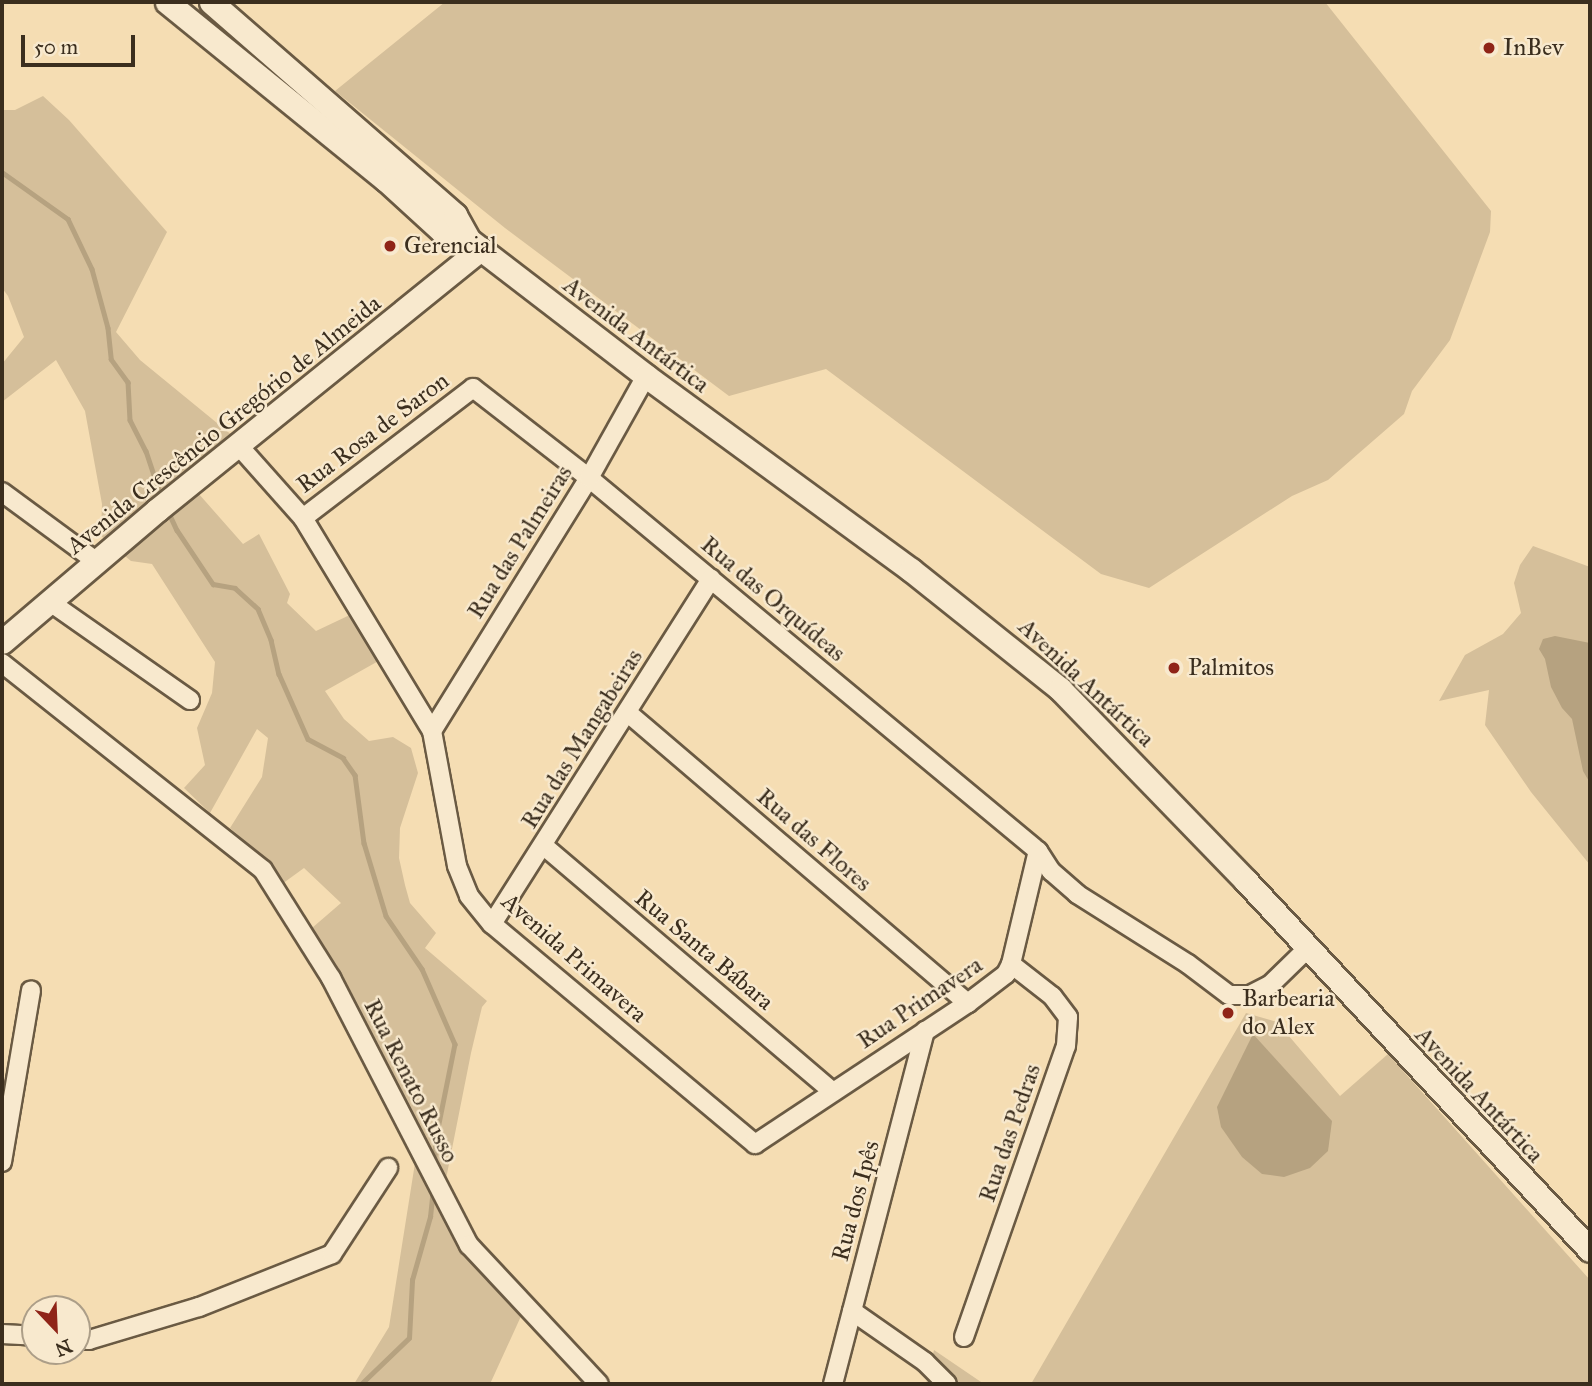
<!DOCTYPE html>
<html>
<head>
<meta charset="utf-8">
<style>
  body { margin:0 }
  #map { position:relative; width:1592px; height:1386px; overflow:hidden; background:#f5ddb3; font-family:"IM FELL Great Primer",serif }
  div>[style] { position:absolute }
  [style*='--x'] { left:calc(var(--x)*1px); top:calc(var(--y)*1px); width:calc(var(--w)*1px); rotate:calc(var(--a)*1deg) }
  .green>* { inset:0; background:#d5bf9a }
  .water>* { inset:0; background:#b6a280 }
  .stream>* { height:4.5px; margin:-2.25px; padding:0 2.25px; transform-origin:2.25px; border-radius:2.25px; background:#b6a280 }
  .roads { filter:drop-shadow(2px 0 #6a5a43) drop-shadow(-2px 0 #6a5a43) drop-shadow(0 2px #6a5a43) drop-shadow(0 -2px #6a5a43) }
  .minor>* { height:18px; margin:-9px; padding:0 9px; transform-origin:9px; border-radius:9px; background:#f8e9ce }
  .secondary>* { height:23px; margin:-11.5px; padding:0 11.5px; transform-origin:11.5px; border-radius:11.5px; background:#f8e9ce }
  .dots>* { width:19px; height:19px; translate:-50% -50%; box-sizing:border-box; border:4px solid #f8e9ce; border-radius:50% }
  span { translate:-50% -50%; white-space:nowrap; text-align:center; line-height:1.15; -webkit-text-stroke:5px #f8e9ce; paint-order:stroke }
  .poi-label { font-size:24px; color:#3b2e1e }
  .left { translate:0 -50%; text-align:left }
  .street-label { font-size:24px; color:#3b2e1e }
  .frame { position:absolute; inset:0; border:4px solid #3b2e1e; pointer-events:none }
  .north { position:absolute; left:21px; top:1295px; width:70px; height:70px; box-sizing:border-box; background:#f8e9ce; border:2px solid #ac9e88; border-radius:50%; rotate:157deg; font-size:19px; font-weight:700; line-height:28px; text-align:center; color:#3b2e1e }
  .north::after { content:''; display:block; margin:auto; width:24px; height:32px; background:#8f2418; clip-path:polygon(50% 0,100% 100%,50% 72%,0 100%) }
  .scale { position:absolute; left:21px; top:35px; width:114px; height:32px; box-sizing:border-box; border:4px solid #3b2e1e; border-top:0; padding-left:9px; font-size:21px; line-height:24px; white-space:nowrap; color:#3b2e1e; -webkit-text-stroke:5px #f8e9ce; paint-order:stroke }
</style>
</head>
<body>
<div id="map">
  <div class="green">
    <div style="clip-path:polygon(445px 2px,1325px 2px,1491px 211px,1490px 232px,1450px 340px,1412px 391px,1404px 414px,1328px 480px,1292px 496px,1149px 588px,1101px 574px,826px 369px,729px 396px,505px 228px,335px 91px)"></div>
    <div style="clip-path:polygon(43px 96px,69px 120px,167px 232px,116px 332px,140px 360px,250px 450px,198px 493px,243px 544px,259px 534px,290px 594px,287px 603px,316px 631px,354px 613px,382px 659px,325px 691px,344px 719px,369px 741px,393px 737px,411px 748px,418px 773px,400px 828px,399px 858px,405px 885px,410px 903px,436px 933px,425px 948px,487px 1001px,482px 1007px,471px 1053px,446px 1179px,312px 928px,341px 903px,304px 868px,282px 884px,266px 860px,230px 828px,262px 777px,268px 738px,257px 729px,210px 813px,184px 788px,205px 765px,197px 728px,212px 693px,215px 662px,152px 564px,131px 561px,101px 536px,102px 504px,85px 411px,56px 360px,2px 402px,2px 364px,24px 337px,8px 296px,2px 288px,2px 110px,15px 110px)"></div>
    <div style="clip-path:polygon(1533px 546px,1590px 567px,1590px 865px,1531px 792px,1485px 725px,1489px 690px,1439px 701px,1465px 655px,1503px 634px,1521px 613px,1514px 583px,1520px 565px)"></div>
    <div style="clip-path:polygon(1246px 1013px,1277px 1022px,1340px 1096px,1388px 1054px,1590px 1280px,1590px 1384px,1031px 1384px)"></div>
    <div style="clip-path:polygon(415px 1163px,459px 1244px,522px 1314px,490px 1384px,354px 1384px,389px 1327px)"></div>
    <div style="clip-path:polygon(934px 1350px,984px 1384px,926px 1384px)"></div>
  </div>
  <div class="water">
    <div style="clip-path:polygon(1555px 636px,1590px 643px,1590px 783px,1583px 771px,1572px 719px,1562px 708px,1551px 687px,1545px 659px,1539px 649px,1543px 639px)"></div>
    <div style="clip-path:polygon(1253px 1034px,1332px 1121px,1328px 1151px,1310px 1168px,1284px 1177px,1262px 1174px,1242px 1157px,1221px 1127px,1217px 1107px)"></div>
  </div>
  <div class="stream">
    <div style="--x:2;--y:172;--w:81;--a:35.5"></div>
    <div style="--x:68;--y:219;--w:55;--a:64.4"></div>
    <div style="--x:92;--y:269;--w:61;--a:74.8"></div>
    <div style="--x:108;--y:328;--w:31;--a:84"></div>
    <div style="--x:111;--y:359;--w:29;--a:54"></div>
    <div style="--x:128;--y:382;--w:38;--a:87"></div>
    <div style="--x:130;--y:420;--w:35;--a:63"></div>
    <div style="--x:146;--y:451;--w:47;--a:71.6"></div>
    <div style="--x:168;--y:511;--w:21;--a:65"></div>
    <div style="--x:177;--y:530;--w:65;--a:56.3"></div>
    <div style="--x:213;--y:584;--w:22;--a:10"></div>
    <div style="--x:235;--y:588;--w:31;--a:42"></div>
    <div style="--x:258;--y:609;--w:34;--a:67"></div>
    <div style="--x:271;--y:640;--w:35;--a:77"></div>
    <div style="--x:279;--y:674;--w:71;--a:66"></div>
    <div style="--x:308;--y:739;--w:40;--a:28"></div>
    <div style="--x:343;--y:758;--w:21;--a:55"></div>
    <div style="--x:355;--y:775;--w:69;--a:82.5"></div>
    <div style="--x:364;--y:843;--w:76;--a:73.2"></div>
    <div style="--x:386;--y:916;--w:64;--a:55.8"></div>
    <div style="--x:422;--y:969;--w:82;--a:66.3"></div>
    <div style="--x:455;--y:1044;--w:91;--a:101.4"></div>
    <div style="--x:437;--y:1133;--w:32;--a:95"></div>
    <div style="--x:361;--y:1384;--w:66;--a:-43.8"></div>
    <div style="--x:409;--y:1338;--w:58;--a:-87"></div>
    <div style="--x:412;--y:1280;--w:66;--a:-74.1"></div>
    <div style="--x:430;--y:1217;--w:29;--a:-84"></div>
  </div>
  <div class="roads">
    <div class="minor">
      <div style="--x:238;--y:445;--w:98;--a:48.3"></div>
      <div style="--x:303;--y:518;--w:249;--a:58.8"></div>
      <div style="--x:432;--y:731;--w:137;--a:79.5"></div>
      <div style="--x:457;--y:866;--w:32;--a:68"></div>
      <div style="--x:469;--y:896;--w:36;--a:51"></div>
      <div style="--x:492;--y:924;--w:343;--a:39.9"></div>
      <div style="--x:755;--y:1144;--w:255;--a:-33.5"></div>
      <div style="--x:968;--y:1003;--w:48;--a:-37.3"></div>
      <div style="--x:1006;--y:974;--w:11;--a:-63"></div>
      <div style="--x:1011;--y:964;--w:116;--a:-76.6"></div>
      <div style="--x:2;--y:492;--w:118;--a:36.4"></div>
      <div style="--x:303;--y:518;--w:214;--a:-37.4"></div>
      <div style="--x:473;--y:388;--w:147;--a:37.8"></div>
      <div style="--x:589;--y:478;--w:584;--a:39.72"></div>
      <div style="--x:1038;--y:851;--w:24;--a:57"></div>
      <div style="--x:1051;--y:871;--w:35;--a:41"></div>
      <div style="--x:1077;--y:894;--w:131;--a:32.2"></div>
      <div style="--x:1188;--y:964;--w:51;--a:37.1"></div>
      <div style="--x:1229;--y:995;--w:21;--a:0"></div>
      <div style="--x:1250;--y:995;--w:22;--a:-27"></div>
      <div style="--x:1270;--y:985;--w:53;--a:-44.2"></div>
      <div style="--x:50;--y:602;--w:171;--a:35"></div>
      <div style="--x:2;--y:663;--w:333;--a:38.4"></div>
      <div style="--x:263;--y:870;--w:128;--a:57.8"></div>
      <div style="--x:331;--y:978;--w:301;--a:62.7"></div>
      <div style="--x:469;--y:1245;--w:190;--a:46.9"></div>
      <div style="--x:628;--y:713;--w:447;--a:40.5"></div>
      <div style="--x:432;--y:731;--w:298;--a:-58.2"></div>
      <div style="--x:589;--y:478;--w:117;--a:-60.8"></div>
      <div style="--x:544;--y:846;--w:378;--a:40.4"></div>
      <div style="--x:492;--y:924;--w:409;--a:-57.6"></div>
      <div style="--x:2;--y:1162;--w:174;--a:-80.4"></div>
      <div style="--x:852;--y:1311;--w:89;--a:34.9"></div>
      <div style="--x:925;--y:1362;--w:31;--a:45"></div>
      <div style="--x:2;--y:1334;--w:33;--a:3"></div>
      <div style="--x:964;--y:1337;--w:308;--a:-70.7"></div>
      <div style="--x:1066;--y:1046;--w:29;--a:-86"></div>
      <div style="--x:1068;--y:1017;--w:26;--a:-127"></div>
      <div style="--x:1052;--y:996;--w:52;--a:-142"></div>
      <div style="--x:77;--y:1339;--w:12;--a:5"></div>
      <div style="--x:89;--y:1340;--w:115;--a:-16.7"></div>
      <div style="--x:199;--y:1307;--w:143;--a:-21.7"></div>
      <div style="--x:332;--y:1254;--w:103;--a:-56.9"></div>
      <div style="--x:833;--y:1384;--w:365;--a:-75.4"></div>
    </div>
    <div class="secondary">
      <div style="--x:167;--y:2;--w:281;--a:39.1"></div>
      <div style="--x:385;--y:179;--w:77;--a:42.4"></div>
      <div style="--x:442;--y:231;--w:28;--a:18"></div>
      <div style="--x:469;--y:240;--w:223;--a:37.5"></div>
      <div style="--x:646;--y:376;--w:328;--a:36.2"></div>
      <div style="--x:911;--y:570;--w:191;--a:38.6"></div>
      <div style="--x:1060;--y:689;--w:267;--a:45.9"></div>
      <div style="--x:1246;--y:881;--w:504;--a:47.01"></div>
      <div style="--x:211;--y:2;--w:324;--a:41.1"></div>
      <div style="--x:455;--y:215;--w:29;--a:61"></div>
      <div style="--x:2;--y:642;--w:204;--a:-40.4"></div>
      <div style="--x:157;--y:510;--w:416;--a:-38.9"></div>
    </div>
  </div>
  <div class="dots">
    <div style="left:1489px;top:48px;background:#8f2418"></div>
    <div style="left:390px;top:246px;background:#8f2418"></div>
    <div style="left:1174px;top:668px;background:#8f2418"></div>
    <div style="left:1228px;top:1013px;background:#8f2418"></div>
  </div>
  <div class="poi-label">
    <span class="left" style="left:1503px;top:48px">InBev</span>
    <span class="left" style="left:404px;top:246px">Gerencial</span>
    <span class="left" style="left:1188px;top:668px">Palmitos</span>
    <span class="left" style="left:1242px;top:1013px">Barbearia<br>do Alex</span>
  </div>
  <div class="street-label">
    <span style="left:636px;top:335px;rotate:37deg">Avenida Antártica</span>
    <span style="left:224px;top:425px;rotate:-39deg">Avenida Crescêncio Gregório de Almeida</span>
    <span style="left:373px;top:433px;rotate:-37deg">Rua Rosa de Saron</span>
    <span style="left:520px;top:542px;rotate:-58deg">Rua das Palmeiras</span>
    <span style="left:773px;top:599px;rotate:40deg">Rua das Orquídeas</span>
    <span style="left:1086px;top:683px;rotate:43deg">Avenida Antártica</span>
    <span style="left:582px;top:739px;rotate:-58deg">Rua das Mangabeiras</span>
    <span style="left:814px;top:840px;rotate:41deg">Rua das Flores</span>
    <span style="left:704px;top:950px;rotate:40deg">Rua Santa Bábara</span>
    <span style="left:574px;top:958px;rotate:41deg">Avenida Primavera</span>
    <span style="left:920px;top:1003px;rotate:-34deg">Rua Primavera</span>
    <span style="left:411px;top:1081px;rotate:63deg">Rua Renato Russo</span>
    <span style="left:1479px;top:1095px;rotate:47deg">Avenida Antártica</span>
    <span style="left:1010px;top:1133px;rotate:-71deg">Rua das Pedras</span>
    <span style="left:856px;top:1201px;rotate:-75deg">Rua dos Ipês</span>
  </div>
  <div class="frame"></div>
  <div class="north">N</div>
  <div class="scale">50 m</div>
</div>
</body>
</html>
